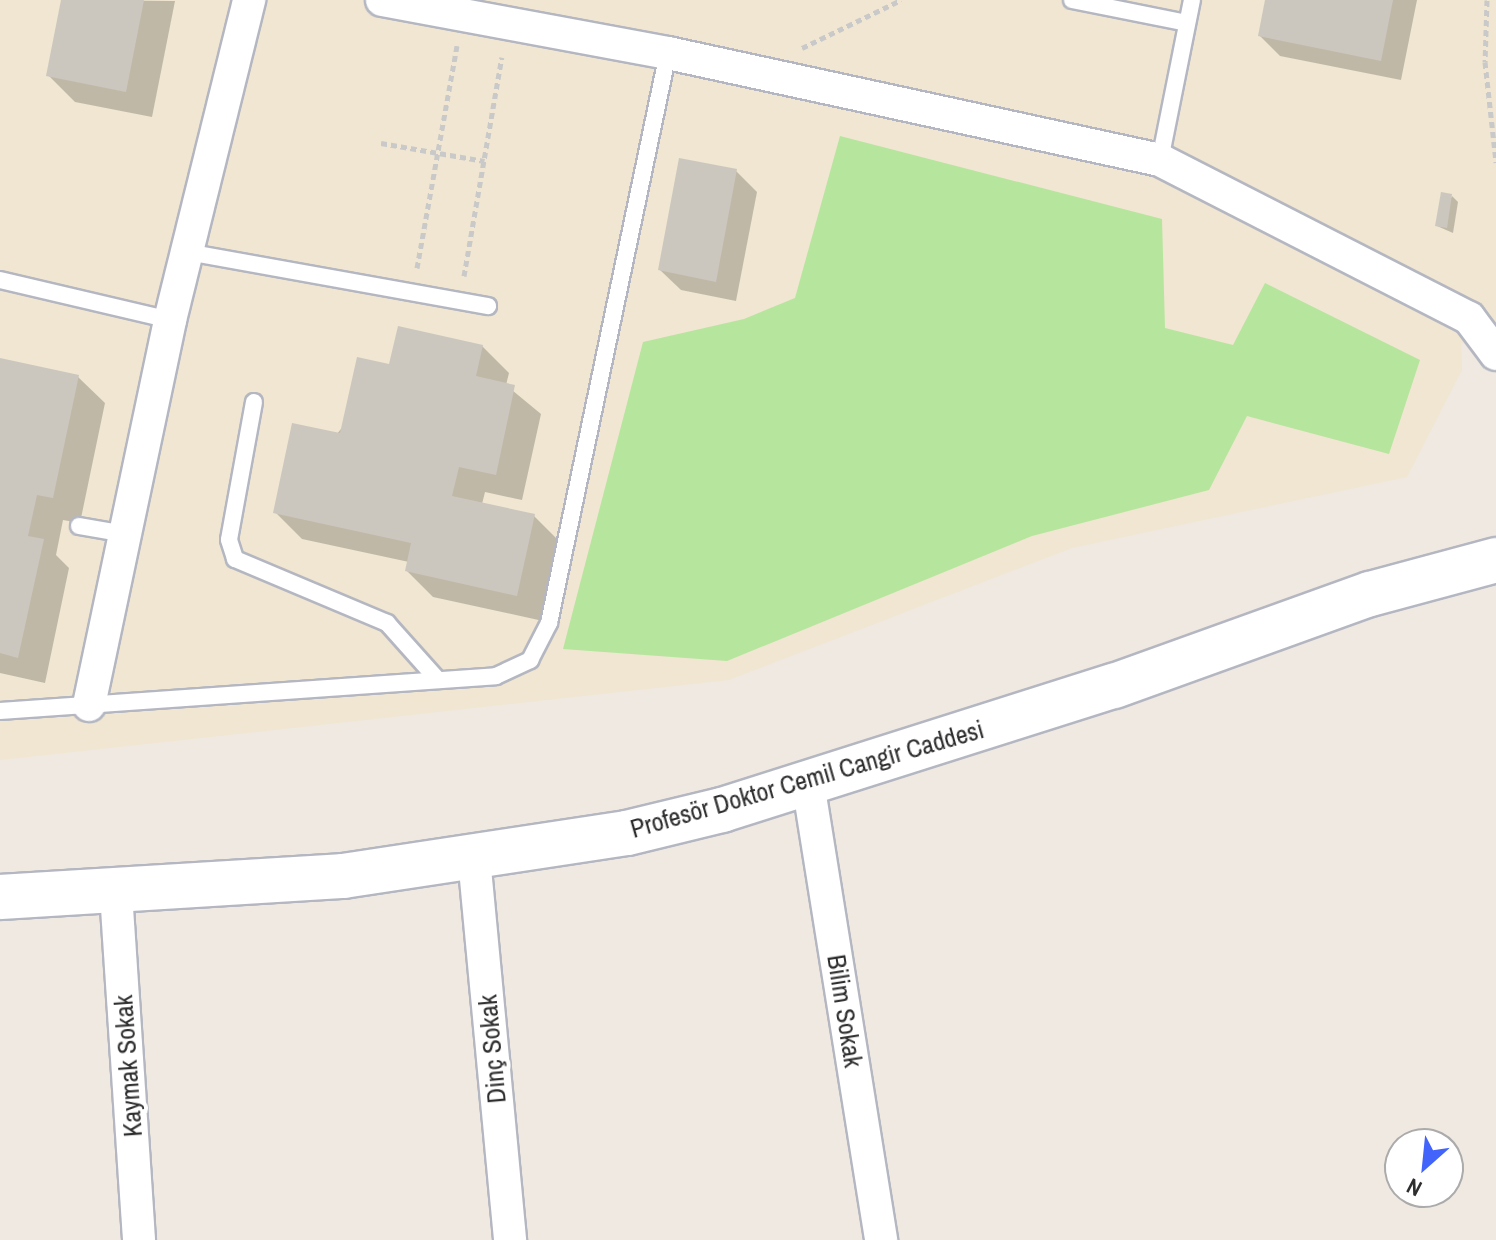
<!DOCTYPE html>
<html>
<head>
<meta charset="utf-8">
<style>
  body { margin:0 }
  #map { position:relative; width:1496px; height:1240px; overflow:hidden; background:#efe9e1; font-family:"Archivo Narrow",sans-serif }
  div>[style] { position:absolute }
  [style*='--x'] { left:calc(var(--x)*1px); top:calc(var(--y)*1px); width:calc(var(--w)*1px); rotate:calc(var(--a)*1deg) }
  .education>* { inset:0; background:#f0e6d1 }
  .green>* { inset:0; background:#b6e59e }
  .shadow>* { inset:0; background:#0003 }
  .building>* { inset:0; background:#cbc7bf }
  .path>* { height:5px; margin-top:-2.5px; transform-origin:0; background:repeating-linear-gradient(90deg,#c9c9c9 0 6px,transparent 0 10px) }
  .roads { filter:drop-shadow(2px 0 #b4b7c1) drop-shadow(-2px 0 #b4b7c1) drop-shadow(0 2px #b4b7c1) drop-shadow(0 -2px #b4b7c1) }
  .lane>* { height:16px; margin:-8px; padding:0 8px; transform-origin:8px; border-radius:8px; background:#fff }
  .street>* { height:32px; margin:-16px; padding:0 16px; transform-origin:16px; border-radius:16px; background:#fff }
  .secondary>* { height:44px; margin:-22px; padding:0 22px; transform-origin:22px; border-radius:22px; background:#fff }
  span { translate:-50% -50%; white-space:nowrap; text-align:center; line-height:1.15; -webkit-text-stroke:8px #fff; paint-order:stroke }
  .street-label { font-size:26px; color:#2e2e2e }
  .north { position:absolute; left:1384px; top:1128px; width:80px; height:80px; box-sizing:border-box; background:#fff; border:2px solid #ababab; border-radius:50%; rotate:207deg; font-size:22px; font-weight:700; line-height:32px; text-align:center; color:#2e2e2e }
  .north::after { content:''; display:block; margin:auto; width:28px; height:36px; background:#4264fb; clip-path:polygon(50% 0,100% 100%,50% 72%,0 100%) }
</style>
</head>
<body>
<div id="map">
  <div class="education">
    <div style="clip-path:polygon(0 0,1496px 0,1496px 350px,1461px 343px,1462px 370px,1407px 477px,1072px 548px,729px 680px,0 760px)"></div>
  </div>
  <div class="green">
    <div style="clip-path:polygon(840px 136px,1162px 219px,1165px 328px,1233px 345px,1265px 283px,1420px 360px,1389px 454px,1247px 416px,1209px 490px,1032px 536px,727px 661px,563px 649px,643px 342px,744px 319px,795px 298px)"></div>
  </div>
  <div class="shadow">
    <div style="clip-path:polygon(63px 0,175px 1px,152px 117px,75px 102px,48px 75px)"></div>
    <div style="clip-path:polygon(1267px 0,1417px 0,1401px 80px,1280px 56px,1260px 36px)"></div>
    <div style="clip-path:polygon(736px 171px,757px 192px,736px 301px,681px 290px,660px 270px)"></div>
    <div style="clip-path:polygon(1452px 196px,1458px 202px,1453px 233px,1437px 226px)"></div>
    <div style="clip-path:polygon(482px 346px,509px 373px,506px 385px,541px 414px,522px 500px,485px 492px,482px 504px,534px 516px,560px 542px,543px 621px,433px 597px,407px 571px,409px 562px,302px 539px,275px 512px,391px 366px)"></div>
    <div style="clip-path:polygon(0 360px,78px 377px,105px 403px,80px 523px,63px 520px,56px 555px,69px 568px,45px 683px,0 673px)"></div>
  </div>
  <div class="building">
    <div style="clip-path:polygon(61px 0,144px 0,126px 92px,46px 76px)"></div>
    <div style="clip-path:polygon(1265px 0,1393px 0,1381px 61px,1258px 36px)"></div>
    <div style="clip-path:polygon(679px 158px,737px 169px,716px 282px,658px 270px)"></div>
    <div style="clip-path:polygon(1441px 192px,1452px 194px,1447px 228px,1435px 226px)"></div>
    <div style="clip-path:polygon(398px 326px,483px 345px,476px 376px,515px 385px,496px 475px,459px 467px,452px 496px,535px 514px,517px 596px,405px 571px,411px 543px,273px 513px,292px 423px,340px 433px,357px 357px,389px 364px)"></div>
    <div style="clip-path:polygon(0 358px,79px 375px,53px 498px,37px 495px,28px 536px,44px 539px,18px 658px,0 653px)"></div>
  </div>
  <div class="path">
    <div style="--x:1487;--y:0;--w:62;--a:91.8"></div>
    <div style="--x:1485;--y:62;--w:101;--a:83.7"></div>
    <div style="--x:802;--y:48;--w:110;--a:-25.9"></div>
    <div style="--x:381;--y:143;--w:105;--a:9.9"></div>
    <div style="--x:417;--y:268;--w:226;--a:-79.8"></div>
    <div style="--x:464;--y:276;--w:222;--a:-80.2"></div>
  </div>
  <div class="roads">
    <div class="lane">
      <div style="--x:1072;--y:0;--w:117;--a:11.3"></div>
      <div style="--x:1160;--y:160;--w:163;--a:-78.7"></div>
      <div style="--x:187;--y:252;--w:306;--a:10.2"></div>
      <div style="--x:0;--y:280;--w:175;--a:13.2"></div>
      <div style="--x:254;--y:402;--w:140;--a:100.3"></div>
      <div style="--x:229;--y:540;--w:20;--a:72"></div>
      <div style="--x:235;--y:559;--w:165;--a:22.8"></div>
      <div style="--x:387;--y:623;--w:76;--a:48.2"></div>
      <div style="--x:79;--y:526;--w:47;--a:9.9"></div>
      <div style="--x:0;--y:711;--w:497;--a:-4"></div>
      <div style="--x:496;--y:676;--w:38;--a:-25"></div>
      <div style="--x:530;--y:660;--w:42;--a:-62.8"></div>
      <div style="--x:549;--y:623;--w:582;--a:-78.21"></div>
    </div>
    <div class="street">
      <div style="--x:382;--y:0;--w:291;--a:10.5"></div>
      <div style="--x:668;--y:53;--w:504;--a:12.27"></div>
      <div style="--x:1160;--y:160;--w:347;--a:27.1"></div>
      <div style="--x:1469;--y:318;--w:45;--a:53.1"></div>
      <div style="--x:89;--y:705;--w:393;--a:-78.1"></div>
      <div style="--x:170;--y:320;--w:330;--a:-76.1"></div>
      <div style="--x:808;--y:783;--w:463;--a:80.9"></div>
      <div style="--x:474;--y:858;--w:384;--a:84.6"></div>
      <div style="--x:116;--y:893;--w:348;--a:86.2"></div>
    </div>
    <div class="secondary">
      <div style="--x:0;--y:897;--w:344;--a:-3.5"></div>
      <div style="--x:343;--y:876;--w:287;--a:-8.6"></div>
      <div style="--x:627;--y:833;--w:98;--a:-13.6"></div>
      <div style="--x:722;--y:810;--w:411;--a:-17.6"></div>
      <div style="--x:1114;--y:686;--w:272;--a:-19.8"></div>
      <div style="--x:1370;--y:594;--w:131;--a:-15.1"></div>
    </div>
  </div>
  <div class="street-label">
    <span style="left:807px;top:779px;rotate:-16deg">Profesör Doktor Cemil Cangir Caddesi</span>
    <span style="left:845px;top:1011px;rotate:81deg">Bilim Sokak</span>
    <span style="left:492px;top:1049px;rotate:-95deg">Dinç Sokak</span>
    <span style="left:128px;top:1066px;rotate:-94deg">Kaymak Sokak</span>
  </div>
  <div class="north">N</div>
</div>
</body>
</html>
